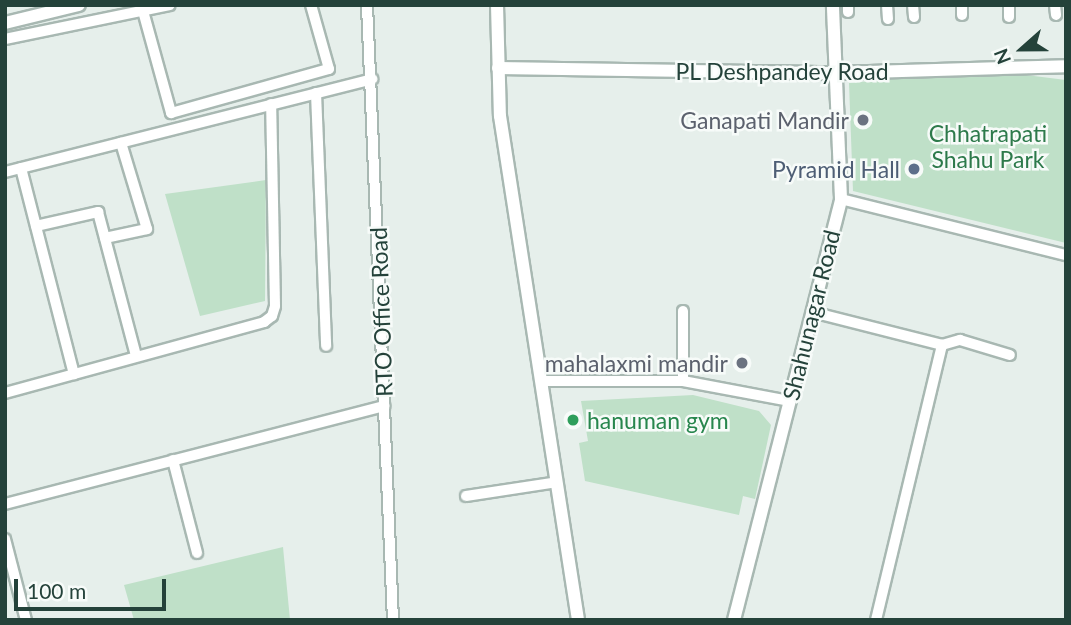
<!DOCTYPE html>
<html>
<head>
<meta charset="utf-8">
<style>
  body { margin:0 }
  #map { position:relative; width:1071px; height:625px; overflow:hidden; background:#e6efeb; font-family:Lato,sans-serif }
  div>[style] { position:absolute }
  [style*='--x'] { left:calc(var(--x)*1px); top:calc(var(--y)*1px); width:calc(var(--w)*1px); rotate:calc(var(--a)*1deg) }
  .green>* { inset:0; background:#bfe0c8 }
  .roads { filter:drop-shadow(2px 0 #a8b8b2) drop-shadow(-2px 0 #a8b8b2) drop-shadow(0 2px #a8b8b2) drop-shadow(0 -2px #a8b8b2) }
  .street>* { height:10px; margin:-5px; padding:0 5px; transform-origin:5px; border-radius:5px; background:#fff }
  .secondary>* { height:12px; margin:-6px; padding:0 6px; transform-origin:6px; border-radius:6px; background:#fff }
  .dots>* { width:19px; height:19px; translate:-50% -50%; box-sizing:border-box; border:4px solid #f7fbf9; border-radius:50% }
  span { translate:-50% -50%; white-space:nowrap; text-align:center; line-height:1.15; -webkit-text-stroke:5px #f7fbf9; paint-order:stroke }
  .street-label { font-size:23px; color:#24423a }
  .worship-label { font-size:23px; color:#5b616d }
  .right { translate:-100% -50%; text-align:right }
  .park-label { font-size:23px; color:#2d7a4b }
  .service-label { font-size:23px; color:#4e5e75 }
  .leisure-label { font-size:23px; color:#27864d }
  .left { translate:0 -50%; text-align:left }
  .frame { position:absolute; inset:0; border:7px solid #24423a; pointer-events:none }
  .north { position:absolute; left:987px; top:14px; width:70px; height:70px; -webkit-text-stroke:5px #f7fbf9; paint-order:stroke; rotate:249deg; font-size:19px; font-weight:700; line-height:28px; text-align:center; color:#24423a }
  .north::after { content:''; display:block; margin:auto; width:24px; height:32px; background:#24423a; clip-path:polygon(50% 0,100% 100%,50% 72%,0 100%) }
  .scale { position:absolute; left:14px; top:579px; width:152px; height:32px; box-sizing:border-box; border:4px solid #24423a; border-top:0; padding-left:9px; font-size:21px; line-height:24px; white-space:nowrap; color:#24423a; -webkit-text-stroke:5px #f7fbf9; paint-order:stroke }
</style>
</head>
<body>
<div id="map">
  <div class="green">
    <div style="clip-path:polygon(986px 70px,1066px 80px,1066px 243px,853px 191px,849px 83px)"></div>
    <div style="clip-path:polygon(266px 180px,265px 301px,200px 316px,165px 194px)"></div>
    <div style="clip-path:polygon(693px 395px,759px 411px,771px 425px,755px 499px,743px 496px,739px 515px,585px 481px,579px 443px,588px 441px,581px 401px)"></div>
    <div style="clip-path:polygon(283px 547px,290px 620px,134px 620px,124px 585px)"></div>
  </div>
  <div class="roads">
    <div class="street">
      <div style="--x:367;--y:5;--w:616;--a:87.58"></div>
      <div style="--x:848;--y:5;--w:7;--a:90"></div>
      <div style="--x:887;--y:5;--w:14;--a:86"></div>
      <div style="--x:913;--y:5;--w:12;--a:85"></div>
      <div style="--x:962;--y:5;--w:10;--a:90"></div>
      <div style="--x:1009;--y:5;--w:12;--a:90"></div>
      <div style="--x:1055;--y:5;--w:10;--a:84"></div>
      <div style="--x:143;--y:11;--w:106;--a:74.6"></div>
      <div style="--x:171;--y:113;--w:164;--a:-15.6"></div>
      <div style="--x:329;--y:69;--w:66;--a:-105.7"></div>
      <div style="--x:5;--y:39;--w:168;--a:-11.6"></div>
      <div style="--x:316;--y:93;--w:253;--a:87.7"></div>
      <div style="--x:21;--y:168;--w:213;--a:75.6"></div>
      <div style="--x:5;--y:172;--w:379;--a:-14.2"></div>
      <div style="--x:841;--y:199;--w:232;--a:14"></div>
      <div style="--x:36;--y:226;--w:64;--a:-12.7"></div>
      <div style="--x:98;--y:212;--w:149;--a:75.2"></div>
      <div style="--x:105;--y:238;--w:43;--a:-12.1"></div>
      <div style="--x:147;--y:229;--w:90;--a:-106.8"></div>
      <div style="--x:812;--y:312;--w:134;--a:14.2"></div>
      <div style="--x:942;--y:345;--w:19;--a:-16"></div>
      <div style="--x:960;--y:340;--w:52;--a:16.7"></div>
      <div style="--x:541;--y:381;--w:142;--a:0"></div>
      <div style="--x:683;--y:381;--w:109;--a:10.6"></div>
      <div style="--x:683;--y:381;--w:70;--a:-90"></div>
      <div style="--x:5;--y:393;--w:269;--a:-15.3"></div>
      <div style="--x:264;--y:322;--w:10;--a:-37"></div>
      <div style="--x:272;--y:316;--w:10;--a:-73"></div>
      <div style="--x:275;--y:306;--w:202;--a:-91.1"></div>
      <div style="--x:173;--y:460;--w:96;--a:75.5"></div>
      <div style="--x:466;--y:496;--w:92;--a:-8.7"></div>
      <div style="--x:5;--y:504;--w:392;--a:-14.5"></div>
      <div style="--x:5;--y:539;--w:84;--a:75.5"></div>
      <div style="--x:876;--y:620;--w:283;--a:-76.5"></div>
    </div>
    <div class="secondary">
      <div style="--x:497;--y:5;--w:111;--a:88.5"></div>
      <div style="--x:500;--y:116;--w:510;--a:81.2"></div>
      <div style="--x:5;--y:23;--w:76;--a:-13.7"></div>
      <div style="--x:498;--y:68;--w:337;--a:0.9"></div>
      <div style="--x:835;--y:73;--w:231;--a:-1.7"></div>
      <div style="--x:734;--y:620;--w:434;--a:-75.7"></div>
      <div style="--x:841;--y:199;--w:194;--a:-92.4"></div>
    </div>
  </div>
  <div class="dots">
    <div style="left:863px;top:120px;background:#6b7280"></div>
    <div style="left:914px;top:169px;background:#5c6f8a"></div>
    <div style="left:742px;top:363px;background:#6b7280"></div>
    <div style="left:573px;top:420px;background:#2e9e5b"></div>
  </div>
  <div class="street-label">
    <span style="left:782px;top:71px">PL Deshpandey Road</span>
    <span style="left:381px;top:312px;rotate:-92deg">RTO Office Road</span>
    <span style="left:811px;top:315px;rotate:-76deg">Shahunagar Road</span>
  </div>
  <div class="worship-label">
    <span class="right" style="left:849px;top:120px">Ganapati Mandir</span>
    <span class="right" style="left:728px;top:363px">mahalaxmi mandir</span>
  </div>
  <div class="park-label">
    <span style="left:988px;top:146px">Chhatrapati<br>Shahu Park</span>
  </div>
  <div class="service-label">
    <span class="right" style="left:900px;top:169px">Pyramid Hall</span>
  </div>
  <div class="leisure-label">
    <span class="left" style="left:587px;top:420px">hanuman gym</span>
  </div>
  <div class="frame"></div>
  <div class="north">N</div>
  <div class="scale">100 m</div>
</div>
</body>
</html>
